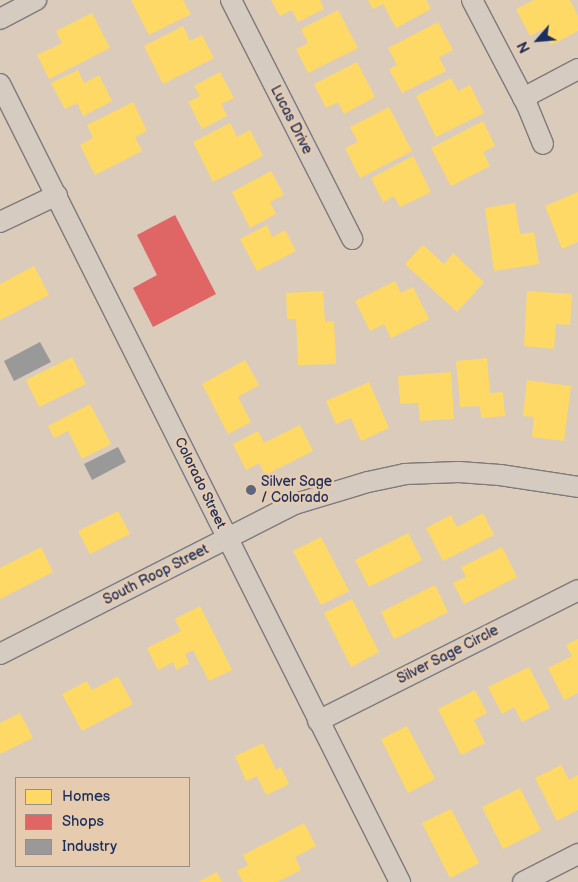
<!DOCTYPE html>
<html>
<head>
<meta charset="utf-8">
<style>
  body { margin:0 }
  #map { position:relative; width:578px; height:882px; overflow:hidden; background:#dacbbb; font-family:"Balsamiq Sans",sans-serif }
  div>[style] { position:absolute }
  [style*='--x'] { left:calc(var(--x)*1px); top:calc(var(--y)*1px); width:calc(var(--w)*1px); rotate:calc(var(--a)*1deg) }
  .homes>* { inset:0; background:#ffd966 }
  .shops>* { inset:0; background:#e06666 }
  .industry>* { inset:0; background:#999 }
  .roads { filter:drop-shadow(1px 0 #7d7a7c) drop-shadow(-1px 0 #7d7a7c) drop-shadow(0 1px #7d7a7c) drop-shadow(0 -1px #7d7a7c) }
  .minor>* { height:20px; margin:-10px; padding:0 10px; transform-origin:10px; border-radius:10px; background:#d5cbc0 }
  .dots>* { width:14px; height:14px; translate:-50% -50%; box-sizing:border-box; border:2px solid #e7cbae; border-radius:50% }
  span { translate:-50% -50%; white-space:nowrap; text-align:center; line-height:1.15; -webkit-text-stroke:5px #e7cbae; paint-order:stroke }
  .street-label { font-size:14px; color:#1b2f5e }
  .poi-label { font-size:14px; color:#1b2f5e }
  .left { translate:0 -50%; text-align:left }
  .legend { position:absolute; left:15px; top:777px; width:175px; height:90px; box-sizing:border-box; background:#e7cbae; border:1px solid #958d8e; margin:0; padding:6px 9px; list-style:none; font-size:15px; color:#1b2f5e }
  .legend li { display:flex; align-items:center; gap:10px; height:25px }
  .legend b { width:25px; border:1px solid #958d8e }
  .north { position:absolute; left:513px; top:15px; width:50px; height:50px; -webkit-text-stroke:4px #e7cbae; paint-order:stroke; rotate:243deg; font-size:14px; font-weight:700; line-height:20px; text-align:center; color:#1b2f5e }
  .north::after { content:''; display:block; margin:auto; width:18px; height:22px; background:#1b2f5e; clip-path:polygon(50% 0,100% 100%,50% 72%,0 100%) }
</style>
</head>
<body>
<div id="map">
  <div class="homes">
    <div style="clip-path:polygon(131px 0,183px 0,191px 14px,149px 35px)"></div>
    <div style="clip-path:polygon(271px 0,320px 0,324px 9px,298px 22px,292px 10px,280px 16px)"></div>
    <div style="clip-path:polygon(368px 0,426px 0,431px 9px,396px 28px,383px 4px,373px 9px)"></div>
    <div style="clip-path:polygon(534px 0,570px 0,578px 16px,578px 31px,551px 45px,543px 29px,530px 36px,516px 9px)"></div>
    <div style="clip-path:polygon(338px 10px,358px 48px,308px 73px,296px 49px,308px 43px,301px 29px)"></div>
    <div style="clip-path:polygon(92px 13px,110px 48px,49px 79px,37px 55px,62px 43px,56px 31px)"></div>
    <div style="clip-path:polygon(438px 22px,453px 50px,439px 57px,446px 71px,402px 93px,389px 69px,397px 65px,388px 48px)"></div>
    <div style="clip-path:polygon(183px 26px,190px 41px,202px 35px,214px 58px,163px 84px,144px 46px)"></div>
    <div style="clip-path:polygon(357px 62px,375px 97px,344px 114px,338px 102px,326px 108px,314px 84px)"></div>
    <div style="clip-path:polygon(78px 70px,84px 83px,99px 75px,112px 101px,83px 116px,77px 103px,65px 109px,51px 83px)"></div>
    <div style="clip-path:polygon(220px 72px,234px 98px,221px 104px,227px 116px,202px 129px,188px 102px,200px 96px,194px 86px)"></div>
    <div style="clip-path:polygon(451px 78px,458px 91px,470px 85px,484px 113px,436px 137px,416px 96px)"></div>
    <div style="clip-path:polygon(133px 102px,147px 131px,135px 137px,142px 151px,95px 175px,80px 145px,93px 138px,87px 125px)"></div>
    <div style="clip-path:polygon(389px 107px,412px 151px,360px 178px,345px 148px,358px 142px,350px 127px)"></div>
    <div style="clip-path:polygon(483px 121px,495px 146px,483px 152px,490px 166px,451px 186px,431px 148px)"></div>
    <div style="clip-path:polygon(230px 123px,237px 137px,250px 130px,263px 156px,213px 182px,193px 142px)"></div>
    <div style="clip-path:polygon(413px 156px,431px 192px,400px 207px,394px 196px,383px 202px,371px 178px)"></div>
    <div style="clip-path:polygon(271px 171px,284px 195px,270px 202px,276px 214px,250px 228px,232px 192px)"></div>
    <div style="clip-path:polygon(578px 192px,578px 242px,562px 249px,545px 206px)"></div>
    <div style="clip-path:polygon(515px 203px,520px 234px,534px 232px,539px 264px,494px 271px,485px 208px)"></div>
    <div style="clip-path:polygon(267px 225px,272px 237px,285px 230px,296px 251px,257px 271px,240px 239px)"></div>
    <div style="clip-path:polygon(423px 245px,444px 264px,453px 253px,484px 282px,457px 312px,405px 264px)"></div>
    <div style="clip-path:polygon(34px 266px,49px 295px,0 320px,0 284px)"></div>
    <div style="clip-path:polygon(395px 281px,401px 293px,413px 287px,429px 319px,391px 338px,384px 324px,370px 331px,355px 301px)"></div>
    <div style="clip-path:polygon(323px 291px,325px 322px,334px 321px,336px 364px,298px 365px,296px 319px,287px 319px,286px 293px)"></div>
    <div style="clip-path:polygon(527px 291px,572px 294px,570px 325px,556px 324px,554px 349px,524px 346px)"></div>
    <div style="clip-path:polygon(72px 357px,86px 384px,39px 407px,26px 380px)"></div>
    <div style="clip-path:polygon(487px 358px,490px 393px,503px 392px,505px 416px,481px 418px,480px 406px,460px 407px,456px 361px)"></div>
    <div style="clip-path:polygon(245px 360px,259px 385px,238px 397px,251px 422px,228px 434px,202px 384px)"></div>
    <div style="clip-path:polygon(451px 372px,454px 419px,420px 421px,418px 403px,400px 404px,398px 376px)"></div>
    <div style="clip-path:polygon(527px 380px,571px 386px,564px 441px,532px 437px,534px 417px,523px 416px)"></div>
    <div style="clip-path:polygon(369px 382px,389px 428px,361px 441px,351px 418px,336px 424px,326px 401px)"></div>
    <div style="clip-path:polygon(90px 404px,111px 444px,82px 459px,68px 431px,54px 438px,48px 426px)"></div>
    <div style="clip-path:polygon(300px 425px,313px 451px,265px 475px,259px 463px,246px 470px,233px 444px,258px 431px,264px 443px)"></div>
    <div style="clip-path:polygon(118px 511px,130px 534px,90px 554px,78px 531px)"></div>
    <div style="clip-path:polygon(483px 513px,494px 535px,443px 561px,426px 528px,451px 515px,457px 527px)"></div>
    <div style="clip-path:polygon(408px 533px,422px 560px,369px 587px,355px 560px)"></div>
    <div style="clip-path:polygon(321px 537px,349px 591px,321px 605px,293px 551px)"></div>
    <div style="clip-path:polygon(41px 547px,53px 572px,0 599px,0 568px)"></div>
    <div style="clip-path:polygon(502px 547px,517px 577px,464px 604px,453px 583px,466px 577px,461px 567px)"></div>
    <div style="clip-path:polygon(435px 585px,448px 612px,394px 639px,381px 612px)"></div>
    <div style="clip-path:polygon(352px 599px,379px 652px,351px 667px,324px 613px)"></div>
    <div style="clip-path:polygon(200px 606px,232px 670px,209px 681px,193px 650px,185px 654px,189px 663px,176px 670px,173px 662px,158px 670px,147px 648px,181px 631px,175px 619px)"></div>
    <div style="clip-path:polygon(578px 639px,578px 693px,564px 700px,548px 668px,572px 656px,566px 645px)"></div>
    <div style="clip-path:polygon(529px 667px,550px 708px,522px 722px,514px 707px,502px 714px,488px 687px)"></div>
    <div style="clip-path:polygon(118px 676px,133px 704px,82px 731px,62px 694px,87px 681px,92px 690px)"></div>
    <div style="clip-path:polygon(475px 690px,487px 713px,474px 720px,485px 743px,461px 755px,438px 709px)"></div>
    <div style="clip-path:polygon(20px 713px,33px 738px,0 754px,0 723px)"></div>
    <div style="clip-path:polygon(407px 726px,435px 779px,408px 793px,381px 739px)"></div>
    <div style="clip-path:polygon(263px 743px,276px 770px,281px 767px,289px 784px,266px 795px,257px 776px,246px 781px,235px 756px)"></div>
    <div style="clip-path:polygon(561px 765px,569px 780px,578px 775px,578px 810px,557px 821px,535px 778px)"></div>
    <div style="clip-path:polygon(520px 788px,541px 830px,503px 849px,482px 807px)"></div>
    <div style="clip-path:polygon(451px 809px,479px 863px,450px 878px,422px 823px)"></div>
    <div style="clip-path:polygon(304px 823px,316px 846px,295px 857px,301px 870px,277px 882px,243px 882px,237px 871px,248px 865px,243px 855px)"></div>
    <div style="clip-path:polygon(217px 872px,222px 882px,198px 882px)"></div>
  </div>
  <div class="shops">
    <div style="clip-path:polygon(175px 215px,216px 294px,153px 327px,133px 288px,157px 275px,137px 235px)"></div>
  </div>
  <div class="industry">
    <div style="clip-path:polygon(40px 342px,51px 362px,14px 381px,4px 361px)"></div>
    <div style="clip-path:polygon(118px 447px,126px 462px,92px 480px,84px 464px)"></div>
  </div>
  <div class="roads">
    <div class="minor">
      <div style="--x:231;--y:0;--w:268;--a:63.1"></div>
      <div style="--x:472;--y:0;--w:119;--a:62.4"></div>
      <div style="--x:527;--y:105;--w:42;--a:67.7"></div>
      <div style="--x:0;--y:19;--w:41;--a:-27.8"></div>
      <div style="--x:0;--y:84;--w:893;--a:63.38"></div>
      <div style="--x:523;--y:98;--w:62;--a:-27.8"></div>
      <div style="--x:0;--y:222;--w:63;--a:-25.3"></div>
      <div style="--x:0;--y:654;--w:331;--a:-27"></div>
      <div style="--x:295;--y:504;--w:76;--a:-16.8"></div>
      <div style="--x:368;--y:482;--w:38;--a:-12"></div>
      <div style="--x:405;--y:474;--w:54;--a:-2.1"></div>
      <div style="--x:459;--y:472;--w:41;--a:4.2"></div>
      <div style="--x:500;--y:475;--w:79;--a:8.7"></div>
      <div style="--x:318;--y:721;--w:291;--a:-26.7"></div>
      <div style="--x:523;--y:882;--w:62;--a:-27"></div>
    </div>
  </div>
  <div class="dots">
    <div style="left:251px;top:490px;background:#5e667f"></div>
  </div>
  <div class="street-label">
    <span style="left:291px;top:120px;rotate:63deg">Lucas Drive</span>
    <span style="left:200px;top:483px;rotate:64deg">Colorado Street</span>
    <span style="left:156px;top:575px;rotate:-27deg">South Roop Street</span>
    <span style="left:448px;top:655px;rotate:-27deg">Silver Sage Circle</span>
  </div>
  <div class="poi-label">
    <span class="left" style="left:261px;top:490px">Silver Sage<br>/ Colorado</span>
  </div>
  <ul class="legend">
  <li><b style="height:14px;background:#ffd966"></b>Homes</li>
  <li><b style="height:14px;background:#e06666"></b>Shops</li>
  <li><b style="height:14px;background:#999"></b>Industry</li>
  </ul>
  <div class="north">N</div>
</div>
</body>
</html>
